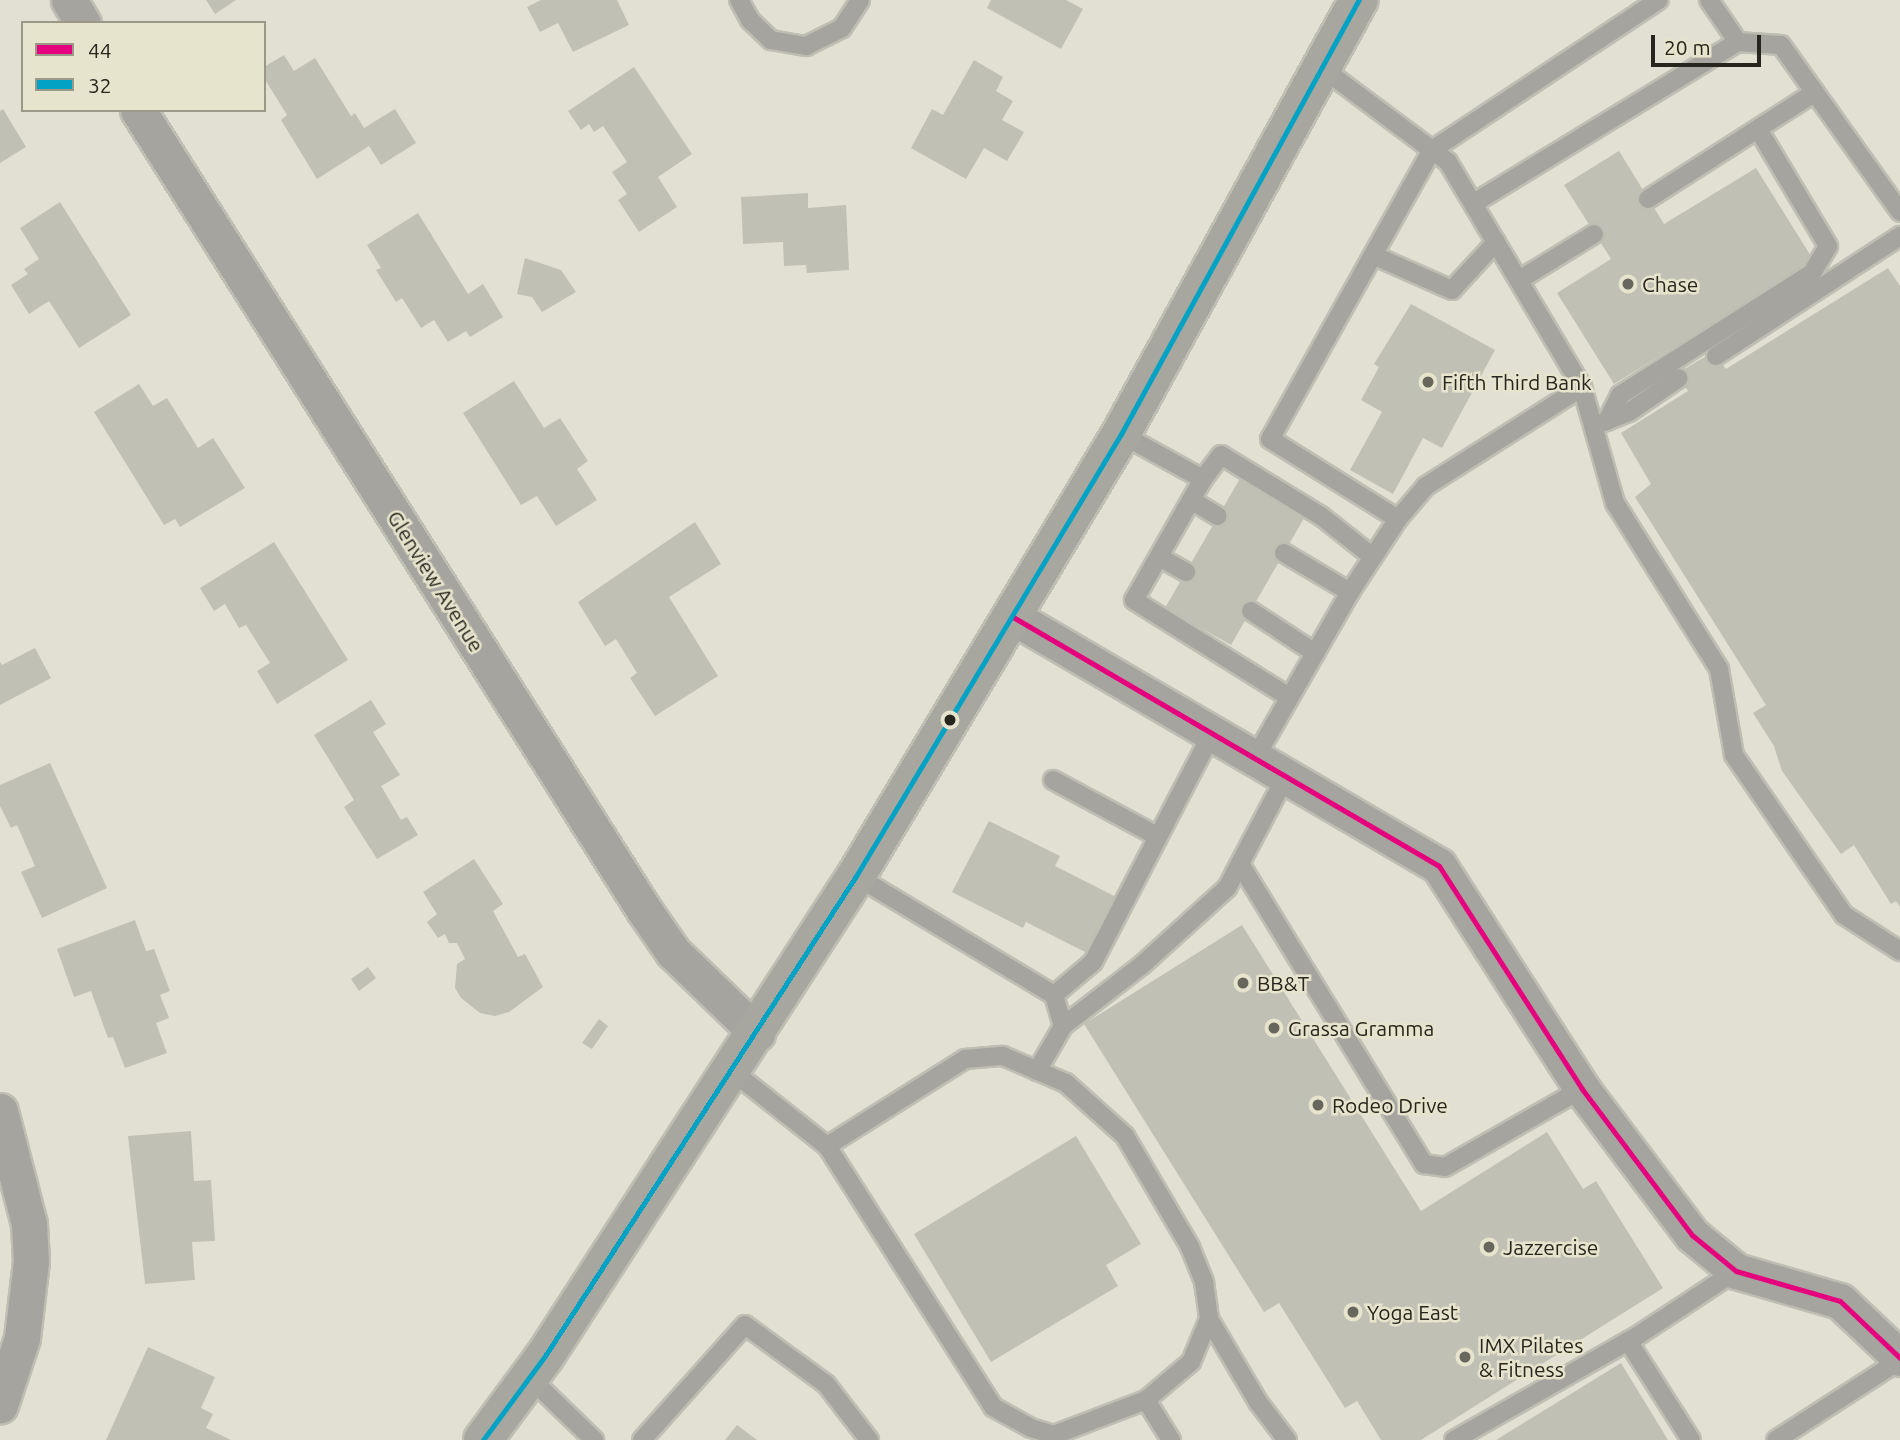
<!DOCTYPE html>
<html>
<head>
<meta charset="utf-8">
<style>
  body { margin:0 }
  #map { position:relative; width:1900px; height:1440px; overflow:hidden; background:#e1e0d3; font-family:Ubuntu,sans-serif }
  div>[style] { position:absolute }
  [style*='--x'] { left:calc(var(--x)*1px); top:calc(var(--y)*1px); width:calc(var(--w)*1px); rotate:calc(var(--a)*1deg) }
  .building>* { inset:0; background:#c1c0b5 }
  .roads { filter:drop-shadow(2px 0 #bfbeb3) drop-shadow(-2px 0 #bfbeb3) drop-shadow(0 2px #bfbeb3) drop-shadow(0 -2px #bfbeb3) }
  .lane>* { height:18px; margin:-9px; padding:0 9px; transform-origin:9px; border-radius:9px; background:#a6a49f }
  .street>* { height:35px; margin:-17.5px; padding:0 17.5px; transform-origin:17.5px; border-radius:17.5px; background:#a6a49f }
  .primary>* { height:38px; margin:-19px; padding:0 19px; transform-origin:19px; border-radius:19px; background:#a8a79f }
  .bus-1>* { height:5px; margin:-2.5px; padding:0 2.5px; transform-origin:2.5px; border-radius:2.5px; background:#e5007d }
  .bus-2>* { height:5px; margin:-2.5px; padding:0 2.5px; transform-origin:2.5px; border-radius:2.5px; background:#02a2c5 }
  .dots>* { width:19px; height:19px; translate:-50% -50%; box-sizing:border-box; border:4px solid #e7e4cd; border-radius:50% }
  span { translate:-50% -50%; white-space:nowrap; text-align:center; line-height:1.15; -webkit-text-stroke:5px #e7e4cd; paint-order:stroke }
  .poi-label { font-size:21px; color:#27261e }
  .left { translate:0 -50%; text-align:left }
  .street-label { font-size:21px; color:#27261e }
  .legend { position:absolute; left:21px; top:21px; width:245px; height:91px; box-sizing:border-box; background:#e7e4cd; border:2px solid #9a9887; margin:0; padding:9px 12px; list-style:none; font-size:21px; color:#27261e }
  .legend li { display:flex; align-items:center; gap:14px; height:35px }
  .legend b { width:35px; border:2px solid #9a9887 }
  .scale { position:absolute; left:1651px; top:35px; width:110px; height:32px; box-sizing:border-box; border:4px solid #27261e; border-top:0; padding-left:9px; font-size:21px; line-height:24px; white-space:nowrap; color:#27261e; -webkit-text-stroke:5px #e7e4cd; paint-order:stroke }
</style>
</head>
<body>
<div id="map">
  <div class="building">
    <div style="clip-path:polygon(206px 0,236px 0,215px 14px)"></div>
    <div style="clip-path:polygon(541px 0,617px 0,629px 25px,573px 52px,558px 23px,540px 32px,527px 7px)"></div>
    <div style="clip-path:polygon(991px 0,1066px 0,1083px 9px,1061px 49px,987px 8px)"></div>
    <div style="clip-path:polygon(284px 55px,294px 71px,315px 58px,351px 116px,355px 113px,364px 128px,395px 109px,416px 143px,381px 165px,369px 146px,317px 179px,281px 120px,287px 115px,264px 78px,264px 67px)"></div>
    <div style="clip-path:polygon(974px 60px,1003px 77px,996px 91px,1013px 101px,1002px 120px,1024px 132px,1007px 161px,984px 148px,966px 179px,911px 148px,932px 109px,943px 115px)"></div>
    <div style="clip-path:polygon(634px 67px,692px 154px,658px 177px,677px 207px,639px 232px,618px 200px,627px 194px,612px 172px,627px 162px,603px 126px,594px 132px,589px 124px,581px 130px,568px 111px)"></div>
    <div style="clip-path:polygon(3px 109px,26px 147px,0 163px,0 111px)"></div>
    <div style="clip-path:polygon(1619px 151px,1664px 224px,1756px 168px,1814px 261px,1614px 384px,1557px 293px,1611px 259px,1564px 185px)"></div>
    <div style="clip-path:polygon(808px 193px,808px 208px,846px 205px,849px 270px,807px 273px,806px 265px,784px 266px,783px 242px,743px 244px,741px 197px)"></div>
    <div style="clip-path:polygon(60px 202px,131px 315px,79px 348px,49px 301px,29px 314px,11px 285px,28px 274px,24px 269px,39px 259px,20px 228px)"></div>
    <div style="clip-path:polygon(418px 213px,468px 294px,483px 284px,503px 317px,470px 337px,466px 331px,448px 342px,434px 320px,421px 328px,402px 298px,396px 302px,376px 270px,381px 268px,367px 245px)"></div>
    <div style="clip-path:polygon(525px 258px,561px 270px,576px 292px,542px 312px,532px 297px,517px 294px)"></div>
    <div style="clip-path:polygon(1888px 268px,1900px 286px,1900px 907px,1896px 901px,1891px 904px,1854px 845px,1841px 854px,1782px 771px,1774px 746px,1753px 713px,1766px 705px,1635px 497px,1651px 484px,1621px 433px,1688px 391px,1676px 374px,1713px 352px,1726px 369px)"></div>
    <div style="clip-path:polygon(1411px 304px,1495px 350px,1442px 448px,1423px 438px,1393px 494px,1350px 470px,1382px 412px,1361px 400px,1379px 367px,1374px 364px)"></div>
    <div style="clip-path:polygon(514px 381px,544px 428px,560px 418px,588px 461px,577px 469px,597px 500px,556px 526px,537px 496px,521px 505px,463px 413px)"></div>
    <div style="clip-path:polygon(139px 384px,153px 406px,167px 398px,198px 448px,213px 438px,245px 488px,180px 527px,175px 519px,164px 525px,94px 412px)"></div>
    <div style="clip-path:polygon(1242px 475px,1307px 513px,1231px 645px,1165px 608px)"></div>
    <div style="clip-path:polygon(695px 522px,721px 564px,669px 597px,718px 676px,655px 716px,630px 678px,637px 673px,616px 639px,605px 646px,578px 602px)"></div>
    <div style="clip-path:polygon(274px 542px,348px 660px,277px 704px,257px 671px,270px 663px,246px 625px,239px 628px,225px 604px,214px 611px,200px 588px)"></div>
    <div style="clip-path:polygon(35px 648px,51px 678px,0 705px,0 662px,2px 665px)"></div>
    <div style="clip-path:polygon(371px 700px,386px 724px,373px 732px,400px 775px,381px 786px,401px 820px,407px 817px,418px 835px,377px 859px,344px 807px,354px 800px,314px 735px)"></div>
    <div style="clip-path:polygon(50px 763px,107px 888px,42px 918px,21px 872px,35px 866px,17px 825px,11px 828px,0 806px,0 785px)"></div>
    <div style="clip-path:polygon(989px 821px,1060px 856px,1055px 866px,1122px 900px,1093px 956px,1026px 922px,1023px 928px,952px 892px)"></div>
    <div style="clip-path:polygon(474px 859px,503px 904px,493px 911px,518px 957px,525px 954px,543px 987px,509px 1012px,495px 1016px,480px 1013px,461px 998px,455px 988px,457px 964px,465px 959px,457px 943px,449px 943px,445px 934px,438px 938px,427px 922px,437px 914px,423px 892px)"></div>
    <div style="clip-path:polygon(135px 920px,146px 951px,154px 949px,170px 991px,160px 995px,169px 1018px,156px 1023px,167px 1053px,125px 1068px,113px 1037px,108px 1038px,91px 991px,74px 997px,57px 949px)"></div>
    <div style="clip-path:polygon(1242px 925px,1421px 1211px,1547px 1132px,1583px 1189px,1596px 1181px,1663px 1288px,1421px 1440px,1381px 1440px,1357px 1401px,1345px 1408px,1279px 1303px,1264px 1312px,1084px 1024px)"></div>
    <div style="clip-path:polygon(368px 967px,376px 978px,359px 991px,351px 979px)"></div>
    <div style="clip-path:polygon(599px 1019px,608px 1026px,592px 1049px,582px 1043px)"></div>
    <div style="clip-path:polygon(191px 1131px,194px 1181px,211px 1180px,215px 1241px,192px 1242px,195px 1280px,145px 1284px,128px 1136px)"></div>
    <div style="clip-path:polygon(1076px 1136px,1141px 1244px,1106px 1265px,1118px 1286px,991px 1362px,914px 1234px)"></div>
    <div style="clip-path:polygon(148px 1347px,215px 1377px,201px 1408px,213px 1414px,206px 1428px,231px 1440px,106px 1440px)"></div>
    <div style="clip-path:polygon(1621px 1363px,1668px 1440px,1496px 1440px)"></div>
    <div style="clip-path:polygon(737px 1425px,757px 1440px,725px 1440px)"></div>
  </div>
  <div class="roads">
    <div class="lane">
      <div style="--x:739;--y:0;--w:23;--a:61"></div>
      <div style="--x:750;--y:20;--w:29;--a:44"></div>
      <div style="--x:771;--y:40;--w:36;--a:10"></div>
      <div style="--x:806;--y:46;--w:40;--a:-26.6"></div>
      <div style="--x:842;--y:28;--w:33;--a:-57"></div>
      <div style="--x:1709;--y:0;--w:51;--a:55.4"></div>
      <div style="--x:1322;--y:68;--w:157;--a:36.7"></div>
      <div style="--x:1448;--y:162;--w:262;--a:59.2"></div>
      <div style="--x:1582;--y:387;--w:121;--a:74.1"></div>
      <div style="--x:1615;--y:503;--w:196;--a:57.9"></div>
      <div style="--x:1719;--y:669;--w:87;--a:80.1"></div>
      <div style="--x:1734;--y:755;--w:194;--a:55.5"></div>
      <div style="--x:1844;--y:915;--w:67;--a:32.7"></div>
      <div style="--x:1648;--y:199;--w:198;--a:-32.6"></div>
      <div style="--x:1474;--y:203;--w:309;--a:-31.4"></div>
      <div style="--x:1738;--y:42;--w:43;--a:4"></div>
      <div style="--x:1781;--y:45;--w:205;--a:54.5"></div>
      <div style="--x:1496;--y:242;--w:65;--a:132.5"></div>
      <div style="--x:1452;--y:290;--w:86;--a:-156.1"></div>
      <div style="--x:1373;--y:255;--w:120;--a:-60.7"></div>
      <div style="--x:1432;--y:150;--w:272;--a:-33.5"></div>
      <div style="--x:1373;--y:255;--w:211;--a:119.2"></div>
      <div style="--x:1270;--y:439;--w:151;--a:32"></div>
      <div style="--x:1519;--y:280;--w:88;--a:-31.5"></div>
      <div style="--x:1716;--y:356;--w:220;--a:-33.1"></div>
      <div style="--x:1607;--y:421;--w:29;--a:-63"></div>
      <div style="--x:1620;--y:395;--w:227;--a:-32.4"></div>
      <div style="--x:1812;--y:273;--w:31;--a:-59"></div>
      <div style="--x:1828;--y:246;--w:136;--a:-120.9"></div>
      <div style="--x:1604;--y:422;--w:27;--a:-22"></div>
      <div style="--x:1629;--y:412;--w:60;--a:-34.2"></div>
      <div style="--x:1121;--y:434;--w:94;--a:28.8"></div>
      <div style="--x:1191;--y:500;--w:31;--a:31"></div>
      <div style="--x:1284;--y:553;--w:77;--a:30.6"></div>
      <div style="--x:1159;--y:557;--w:31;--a:29"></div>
      <div style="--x:1251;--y:611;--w:77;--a:33.3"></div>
      <div style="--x:1289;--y:697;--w:183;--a:-148"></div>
      <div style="--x:1134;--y:600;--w:139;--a:-60.3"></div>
      <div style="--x:1203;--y:479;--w:30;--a:-53"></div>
      <div style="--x:1221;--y:455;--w:117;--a:31.4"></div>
      <div style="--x:1321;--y:516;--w:66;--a:38.3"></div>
      <div style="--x:1255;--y:758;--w:191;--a:-60.2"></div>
      <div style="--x:1350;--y:592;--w:87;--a:-56.7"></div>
      <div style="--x:1398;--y:519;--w:43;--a:-49.7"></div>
      <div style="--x:1426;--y:486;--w:185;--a:-32.4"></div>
      <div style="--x:1053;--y:780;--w:118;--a:28.3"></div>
      <div style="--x:1240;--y:864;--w:352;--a:58.5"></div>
      <div style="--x:1424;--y:1164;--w:21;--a:8"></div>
      <div style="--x:1445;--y:1167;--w:158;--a:-29.7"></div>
      <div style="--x:856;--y:876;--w:231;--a:31"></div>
      <div style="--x:1054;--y:995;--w:32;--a:74"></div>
      <div style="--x:1054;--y:995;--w:51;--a:-40.2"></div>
      <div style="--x:1093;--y:962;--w:258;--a:-62.5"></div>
      <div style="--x:732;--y:1071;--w:121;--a:38.3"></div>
      <div style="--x:827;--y:1146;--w:309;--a:57.5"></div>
      <div style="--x:993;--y:1407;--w:43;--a:28.9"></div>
      <div style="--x:1031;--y:1428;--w:24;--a:17"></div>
      <div style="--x:1054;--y:1435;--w:98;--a:-20.8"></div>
      <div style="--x:1037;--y:1071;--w:52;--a:-60"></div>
      <div style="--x:1063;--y:1026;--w:100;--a:-37.7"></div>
      <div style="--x:1142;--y:965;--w:115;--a:-42.2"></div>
      <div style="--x:1227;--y:888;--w:127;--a:-62.2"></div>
      <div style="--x:827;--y:1146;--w:163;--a:-32.2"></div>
      <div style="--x:965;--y:1059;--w:38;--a:-5"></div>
      <div style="--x:1003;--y:1056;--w:69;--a:23.2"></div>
      <div style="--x:1066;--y:1083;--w:79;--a:41.9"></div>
      <div style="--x:1125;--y:1136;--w:129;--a:59.6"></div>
      <div style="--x:1190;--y:1247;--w:38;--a:68"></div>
      <div style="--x:1204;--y:1282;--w:37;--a:82"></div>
      <div style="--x:1209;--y:1319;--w:96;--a:59.4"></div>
      <div style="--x:1258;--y:1402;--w:48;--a:52.7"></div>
      <div style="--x:1628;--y:1341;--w:117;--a:57.5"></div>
      <div style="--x:529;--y:1377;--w:91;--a:44.1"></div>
      <div style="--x:642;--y:1440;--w:154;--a:-48.2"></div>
      <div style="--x:745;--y:1325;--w:100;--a:36.1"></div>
      <div style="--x:826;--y:1384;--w:71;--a:52.5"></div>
      <div style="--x:1171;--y:1440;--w:47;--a:-122"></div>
      <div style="--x:1146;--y:1400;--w:59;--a:-40.2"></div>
      <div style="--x:1191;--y:1362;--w:47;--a:-67.3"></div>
      <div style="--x:1454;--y:1440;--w:210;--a:-29.6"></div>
      <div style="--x:1637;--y:1336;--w:118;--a:-33.3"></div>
      <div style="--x:1776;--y:1440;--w:148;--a:-32.8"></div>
    </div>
    <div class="street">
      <div style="--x:69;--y:0;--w:27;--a:59"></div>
      <div style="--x:138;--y:110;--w:947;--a:57.69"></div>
      <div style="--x:644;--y:910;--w:51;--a:55.4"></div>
      <div style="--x:673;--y:952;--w:117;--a:44"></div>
      <div style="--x:1013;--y:617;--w:493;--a:30.3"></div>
      <div style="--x:1439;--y:866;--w:265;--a:57.3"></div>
      <div style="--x:1582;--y:1089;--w:183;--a:53"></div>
      <div style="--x:1692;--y:1235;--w:57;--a:39.3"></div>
      <div style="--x:1736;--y:1271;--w:108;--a:16.1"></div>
      <div style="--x:1840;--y:1301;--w:83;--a:43.5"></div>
      <div style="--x:0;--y:1111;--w:117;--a:75.6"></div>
      <div style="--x:29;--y:1224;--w:37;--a:87"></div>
      <div style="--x:31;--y:1261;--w:78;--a:96.7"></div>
      <div style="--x:22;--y:1338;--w:71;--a:108.2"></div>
    </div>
    <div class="primary">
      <div style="--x:483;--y:1440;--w:104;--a:-53.6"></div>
      <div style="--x:545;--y:1356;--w:572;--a:-57.06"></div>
      <div style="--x:856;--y:876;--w:515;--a:-59.06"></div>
      <div style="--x:1121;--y:434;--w:495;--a:-61.3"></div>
    </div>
  </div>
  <div class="bus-1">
    <div style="--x:1013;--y:617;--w:493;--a:30.3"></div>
    <div style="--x:1439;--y:866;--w:265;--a:57.3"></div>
    <div style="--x:1582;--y:1089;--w:183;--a:53"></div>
    <div style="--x:1692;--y:1235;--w:57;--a:39.3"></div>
    <div style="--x:1736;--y:1271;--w:108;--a:16.1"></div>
    <div style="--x:1840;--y:1301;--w:83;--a:43.5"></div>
  </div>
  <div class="bus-2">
    <div style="--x:483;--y:1440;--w:104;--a:-53.6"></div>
    <div style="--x:545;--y:1356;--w:572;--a:-57.06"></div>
    <div style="--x:856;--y:876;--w:515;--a:-59.06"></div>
    <div style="--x:1121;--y:434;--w:495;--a:-61.3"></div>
  </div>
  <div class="dots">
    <div style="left:1628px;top:284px;background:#68675d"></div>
    <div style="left:1428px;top:382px;background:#68675d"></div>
    <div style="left:950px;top:720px;background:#27261e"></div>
    <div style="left:1243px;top:983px;background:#68675d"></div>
    <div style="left:1274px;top:1028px;background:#68675d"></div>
    <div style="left:1318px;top:1105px;background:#68675d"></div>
    <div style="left:1489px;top:1247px;background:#68675d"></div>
    <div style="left:1353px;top:1312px;background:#68675d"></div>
    <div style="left:1465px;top:1357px;background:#68675d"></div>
  </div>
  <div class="poi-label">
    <span class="left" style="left:1642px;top:284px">Chase</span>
    <span class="left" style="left:1442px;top:382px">Fifth Third Bank</span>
    <span class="left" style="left:1257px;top:983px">BB&amp;T</span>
    <span class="left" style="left:1288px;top:1028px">Grassa Gramma</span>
    <span class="left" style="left:1332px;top:1105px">Rodeo Drive</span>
    <span class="left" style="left:1503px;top:1247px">Jazzercise</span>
    <span class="left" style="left:1367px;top:1312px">Yoga East</span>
    <span class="left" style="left:1479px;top:1357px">IMX Pilates<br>&amp; Fitness</span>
  </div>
  <div class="street-label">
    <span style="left:436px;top:581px;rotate:58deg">Glenview Avenue</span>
  </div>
  <ul class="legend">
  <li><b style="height:9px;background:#e5007d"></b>44</li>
  <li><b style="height:9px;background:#02a2c5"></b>32</li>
  </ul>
  <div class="scale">20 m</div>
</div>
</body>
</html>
